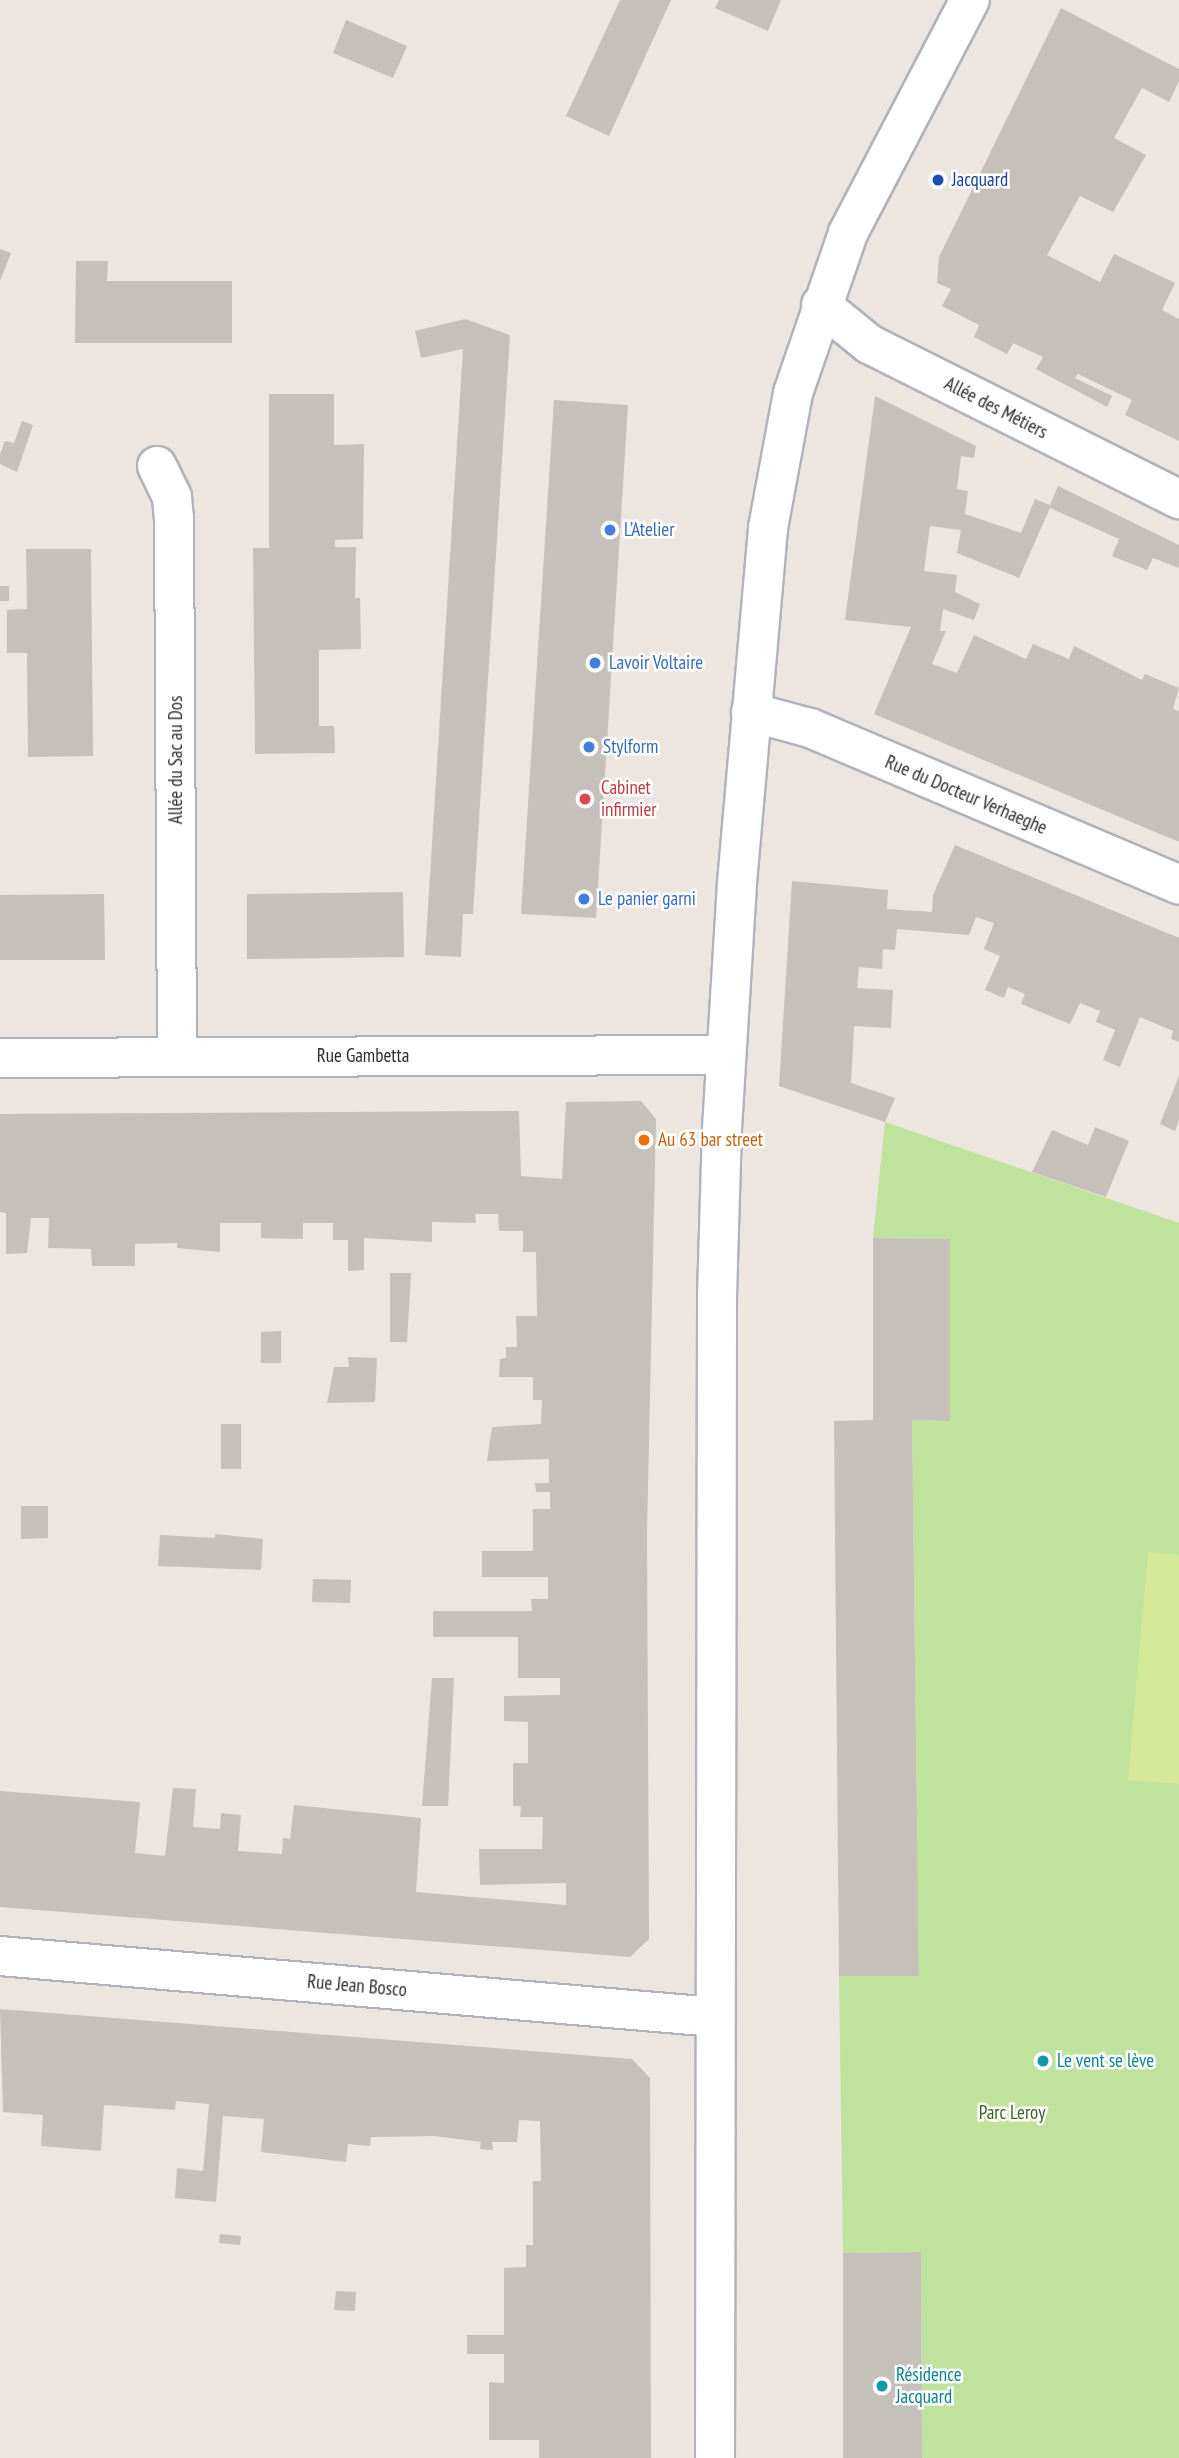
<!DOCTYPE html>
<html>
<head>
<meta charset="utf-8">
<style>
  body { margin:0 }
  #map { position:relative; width:1179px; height:2458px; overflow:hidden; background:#ede5df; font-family:"PT Sans Narrow",sans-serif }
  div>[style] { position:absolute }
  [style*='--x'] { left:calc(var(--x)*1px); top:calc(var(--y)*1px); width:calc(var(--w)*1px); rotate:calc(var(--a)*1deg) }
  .green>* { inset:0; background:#bfe29d }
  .pitch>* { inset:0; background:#d3e999 }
  .building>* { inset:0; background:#c6c0ba }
  .roads { filter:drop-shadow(2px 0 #afb3bc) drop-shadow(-2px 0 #afb3bc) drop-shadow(0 2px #afb3bc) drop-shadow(0 -2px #afb3bc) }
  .street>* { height:38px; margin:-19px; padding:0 19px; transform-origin:19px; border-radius:19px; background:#fff }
  .secondary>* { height:38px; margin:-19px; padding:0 19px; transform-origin:19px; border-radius:19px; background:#fff }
  .dots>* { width:19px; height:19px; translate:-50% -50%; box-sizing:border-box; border:4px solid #fff; border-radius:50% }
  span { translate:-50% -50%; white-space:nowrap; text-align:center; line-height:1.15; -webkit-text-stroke:5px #fff; paint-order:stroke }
  .transit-label { font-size:19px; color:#164399 }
  .left { translate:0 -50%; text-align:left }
  .street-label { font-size:19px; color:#2c2c2c }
  .shop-label { font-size:19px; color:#366cbe }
  .health-label { font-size:19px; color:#be3a42 }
  .food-label { font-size:19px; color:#c56008 }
  .culture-label { font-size:19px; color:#0d838f }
  .park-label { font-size:19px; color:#38681d }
</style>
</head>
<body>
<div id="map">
  <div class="green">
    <div style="clip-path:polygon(885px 1122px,1179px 1223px,1179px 2458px,922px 2458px,921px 2252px,843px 2253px,839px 1976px,919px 1975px,912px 1420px,950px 1421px,949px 1239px,873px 1238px)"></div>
  </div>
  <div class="pitch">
    <div style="clip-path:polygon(1148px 1552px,1179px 1555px,1179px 1784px,1128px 1780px)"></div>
  </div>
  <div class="building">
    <div style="clip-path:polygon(620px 0,671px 0,609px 136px,566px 116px)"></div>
    <div style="clip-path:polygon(719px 0,781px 0,768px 31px,715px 8px)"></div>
    <div style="clip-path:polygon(1061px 8px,1179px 69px,1179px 81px,1169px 102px,1142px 88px,1114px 138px,1146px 155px,1113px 212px,1080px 196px,1047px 255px,1100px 282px,1114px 254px,1175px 283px,1162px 310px,1179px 319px,1179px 441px,1125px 415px,1132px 400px,1078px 374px,1075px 378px,1112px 396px,1107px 407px,1036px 369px,1043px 357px,1013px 343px,1007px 354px,974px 337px,979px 325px,942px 306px,951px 289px,937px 283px,939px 257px)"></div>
    <div style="clip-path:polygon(346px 20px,407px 46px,393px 78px,333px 53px)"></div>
    <div style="clip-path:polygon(0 249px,11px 253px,0 281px)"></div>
    <div style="clip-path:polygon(76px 261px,108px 261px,107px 281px,232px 281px,232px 343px,75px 343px)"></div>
    <div style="clip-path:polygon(465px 319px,510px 335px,473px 914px,463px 914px,461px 957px,425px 955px,463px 349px,421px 358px,415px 331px)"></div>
    <div style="clip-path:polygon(269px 394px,334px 394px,334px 445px,364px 444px,363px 539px,335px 540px,335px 547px,356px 547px,355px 598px,360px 598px,361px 649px,319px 650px,319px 726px,334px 726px,335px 753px,255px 754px,253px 548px,269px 548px)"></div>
    <div style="clip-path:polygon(875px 396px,976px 446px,974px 458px,961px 456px,957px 489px,968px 491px,965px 514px,1021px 533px,1035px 499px,1050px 505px,1058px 486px,1179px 545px,1179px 568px,1153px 558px,1147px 570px,1112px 556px,1119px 539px,1050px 508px,1019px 578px,957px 553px,961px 530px,930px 526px,924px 571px,957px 575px,955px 592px,980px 604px,974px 620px,943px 609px,940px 631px,946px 631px,932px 664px,957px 673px,974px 635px,1026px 659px,1033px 644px,1069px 659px,1074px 646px,1142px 680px,1145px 674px,1179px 688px,1173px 709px,1179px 711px,1179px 842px,874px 714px,911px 627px,845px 620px)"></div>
    <div style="clip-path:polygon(554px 400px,628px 405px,596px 918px,521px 914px)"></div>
    <div style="clip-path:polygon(22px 421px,33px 425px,17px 472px,0 464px,0 454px,5px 441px,14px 443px)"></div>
    <div style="clip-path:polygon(26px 549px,91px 549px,93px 756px,28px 757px,27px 653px,7px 653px,7px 610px,27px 609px)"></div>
    <div style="clip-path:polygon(0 586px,9px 586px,9px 601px,0 601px)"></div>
    <div style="clip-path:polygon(955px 845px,1179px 938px,1179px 1042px,1171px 1039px,1173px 1031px,1140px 1017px,1120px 1067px,1103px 1060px,1115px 1030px,1096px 1022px,1100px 1011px,1080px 1003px,1070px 1024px,1021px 1004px,1025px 994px,1008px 987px,1004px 998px,985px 990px,1000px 956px,984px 949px,994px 923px,976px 917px,969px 935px,897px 929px,895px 950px,883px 949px,882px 969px,859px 967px,857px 988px,893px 990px,891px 1028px,854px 1026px,853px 1048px,851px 1083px,895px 1098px,885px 1122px,779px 1086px,792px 881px,888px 890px,887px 909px,932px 912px,933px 895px)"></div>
    <div style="clip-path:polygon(403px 892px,404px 957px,247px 959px,247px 894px)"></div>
    <div style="clip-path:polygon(104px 894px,105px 960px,0 960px,0 895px)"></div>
    <div style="clip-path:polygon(1179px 1076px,1179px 1120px,1175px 1131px,1160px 1124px)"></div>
    <div style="clip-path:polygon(641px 1101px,656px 1119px,647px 1534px,649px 1939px,630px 1957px,0 1907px,0 1791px,140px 1802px,135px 1853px,165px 1856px,173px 1788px,196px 1789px,193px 1827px,220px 1829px,221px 1813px,241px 1815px,238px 1851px,282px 1854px,283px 1838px,290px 1839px,294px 1805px,421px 1818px,416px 1892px,566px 1905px,566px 1883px,480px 1885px,479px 1849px,542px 1849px,543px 1817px,520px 1817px,521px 1806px,513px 1806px,513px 1763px,528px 1763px,528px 1722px,504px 1721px,504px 1696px,560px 1695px,560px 1678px,518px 1678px,518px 1637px,433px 1637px,433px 1611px,532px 1611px,531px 1599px,548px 1599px,548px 1577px,482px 1577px,482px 1551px,533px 1551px,533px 1509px,550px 1509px,550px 1492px,536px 1492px,535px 1483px,549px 1483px,549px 1459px,487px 1461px,492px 1427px,541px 1424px,542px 1400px,533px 1400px,533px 1377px,499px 1377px,500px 1359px,506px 1358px,506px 1347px,517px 1347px,516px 1316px,537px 1316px,536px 1252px,523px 1252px,523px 1231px,499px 1231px,498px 1214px,475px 1214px,476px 1223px,432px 1222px,432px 1242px,364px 1238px,364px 1270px,348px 1271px,348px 1240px,333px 1240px,333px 1223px,303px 1223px,303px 1239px,261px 1238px,261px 1223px,220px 1223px,220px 1252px,177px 1248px,177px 1243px,135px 1244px,135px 1266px,92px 1266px,91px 1249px,48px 1248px,49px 1218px,31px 1218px,27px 1253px,6px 1254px,6px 1213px,0 1212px,0 1114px,519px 1111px,521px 1176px,562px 1179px,566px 1102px)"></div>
    <div style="clip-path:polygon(1095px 1127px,1129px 1141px,1106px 1197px,1032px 1172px,1052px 1130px,1088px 1145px)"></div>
    <div style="clip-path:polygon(873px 1238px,950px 1239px,950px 1421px,912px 1420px,919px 1976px,839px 1976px,834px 1421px,873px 1420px)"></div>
    <div style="clip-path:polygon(390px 1273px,411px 1273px,407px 1342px,390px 1342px)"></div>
    <div style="clip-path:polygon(281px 1331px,281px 1363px,261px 1363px,261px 1332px)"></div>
    <div style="clip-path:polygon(348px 1357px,377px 1358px,375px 1402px,327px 1403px,334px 1367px,349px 1367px)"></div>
    <div style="clip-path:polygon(221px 1424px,241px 1424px,241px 1469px,221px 1469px)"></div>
    <div style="clip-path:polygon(21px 1506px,48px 1506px,48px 1538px,21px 1539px)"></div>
    <div style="clip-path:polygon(215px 1534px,263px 1539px,261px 1570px,158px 1566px,160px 1535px,215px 1538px)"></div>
    <div style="clip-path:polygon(313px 1579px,351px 1580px,350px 1603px,312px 1602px)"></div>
    <div style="clip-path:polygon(432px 1678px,454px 1678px,448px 1806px,422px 1806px)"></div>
    <div style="clip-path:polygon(0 2009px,632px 2059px,650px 2078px,651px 2458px,539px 2458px,539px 2440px,489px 2440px,489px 2382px,504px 2383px,504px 2354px,467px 2354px,467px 2335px,504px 2335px,504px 2268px,526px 2267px,526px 2245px,533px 2245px,533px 2181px,541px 2181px,540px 2121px,519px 2120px,517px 2142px,492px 2142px,493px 2150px,480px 2149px,481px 2142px,434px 2136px,371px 2137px,370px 2146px,348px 2144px,346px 2162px,261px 2152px,264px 2119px,223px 2116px,216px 2202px,175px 2198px,177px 2168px,203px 2171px,209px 2104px,176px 2101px,175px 2110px,104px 2105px,101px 2151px,41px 2146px,43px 2115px,3px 2112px)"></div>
    <div style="clip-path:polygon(220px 2234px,241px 2236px,240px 2245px,219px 2243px)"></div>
    <div style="clip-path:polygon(921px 2252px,922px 2458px,843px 2458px,843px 2253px)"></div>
    <div style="clip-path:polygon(336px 2291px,356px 2292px,355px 2311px,334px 2310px)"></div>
  </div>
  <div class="roads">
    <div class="street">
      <div style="--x:821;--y:305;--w:62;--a:39.1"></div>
      <div style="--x:869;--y:344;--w:347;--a:26.6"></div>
      <div style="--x:157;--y:466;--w:34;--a:64"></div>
      <div style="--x:172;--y:497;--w:21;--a:85"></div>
      <div style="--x:174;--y:518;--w:539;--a:89.68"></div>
      <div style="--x:751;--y:712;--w:61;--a:15.2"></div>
      <div style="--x:810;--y:728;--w:401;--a:23"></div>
      <div style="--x:0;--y:1956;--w:717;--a:4.88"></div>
    </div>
    <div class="secondary">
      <div style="--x:0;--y:1058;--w:726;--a:-0.24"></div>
      <div style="--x:715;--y:2458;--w:1162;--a:-89.9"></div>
      <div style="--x:717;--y:1296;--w:167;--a:-88.3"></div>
      <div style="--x:722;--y:1129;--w:246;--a:-86.5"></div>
      <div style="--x:737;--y:883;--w:356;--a:-85"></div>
      <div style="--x:768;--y:528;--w:137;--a:-79.5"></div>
      <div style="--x:793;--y:393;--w:169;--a:-71"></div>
      <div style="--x:848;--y:233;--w:263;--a:-62.4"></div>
    </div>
  </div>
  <div class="dots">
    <div style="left:938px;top:180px;background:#1a4fb4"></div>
    <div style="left:610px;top:530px;background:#3f7fe0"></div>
    <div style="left:595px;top:663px;background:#3f7fe0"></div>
    <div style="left:589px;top:747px;background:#3f7fe0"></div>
    <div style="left:585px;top:799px;background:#e0444e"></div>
    <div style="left:584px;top:899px;background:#3f7fe0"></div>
    <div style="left:644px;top:1140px;background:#e8710a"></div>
    <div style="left:1043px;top:2061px;background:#0f9aa8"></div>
    <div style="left:882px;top:2386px;background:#0f9aa8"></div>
  </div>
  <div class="transit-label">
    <span class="left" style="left:952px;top:180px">Jacquard</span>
  </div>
  <div class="street-label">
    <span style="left:996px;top:408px;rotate:27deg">Allée des Métiers</span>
    <span style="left:176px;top:760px;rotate:-90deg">Allée du Sac au Dos</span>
    <span style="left:966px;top:795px;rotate:23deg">Rue du Docteur Verhaeghe</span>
    <span style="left:363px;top:1056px">Rue Gambetta</span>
    <span style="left:357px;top:1986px;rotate:5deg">Rue Jean Bosco</span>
  </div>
  <div class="shop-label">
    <span class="left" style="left:624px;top:530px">L’Atelier</span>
    <span class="left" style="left:609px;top:663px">Lavoir Voltaire</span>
    <span class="left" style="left:603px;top:747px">Stylform</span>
    <span class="left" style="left:598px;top:899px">Le panier garni</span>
  </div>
  <div class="health-label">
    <span class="left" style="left:601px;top:799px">Cabinet<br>infirmier</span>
  </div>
  <div class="food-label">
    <span class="left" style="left:658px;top:1140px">Au 63 bar street</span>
  </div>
  <div class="culture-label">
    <span class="left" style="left:1057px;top:2061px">Le vent se lève</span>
    <span class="left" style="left:896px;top:2386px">Résidence<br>Jacquard</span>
  </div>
  <div class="park-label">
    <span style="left:1012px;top:2113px">Parc Leroy</span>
  </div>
</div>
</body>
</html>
